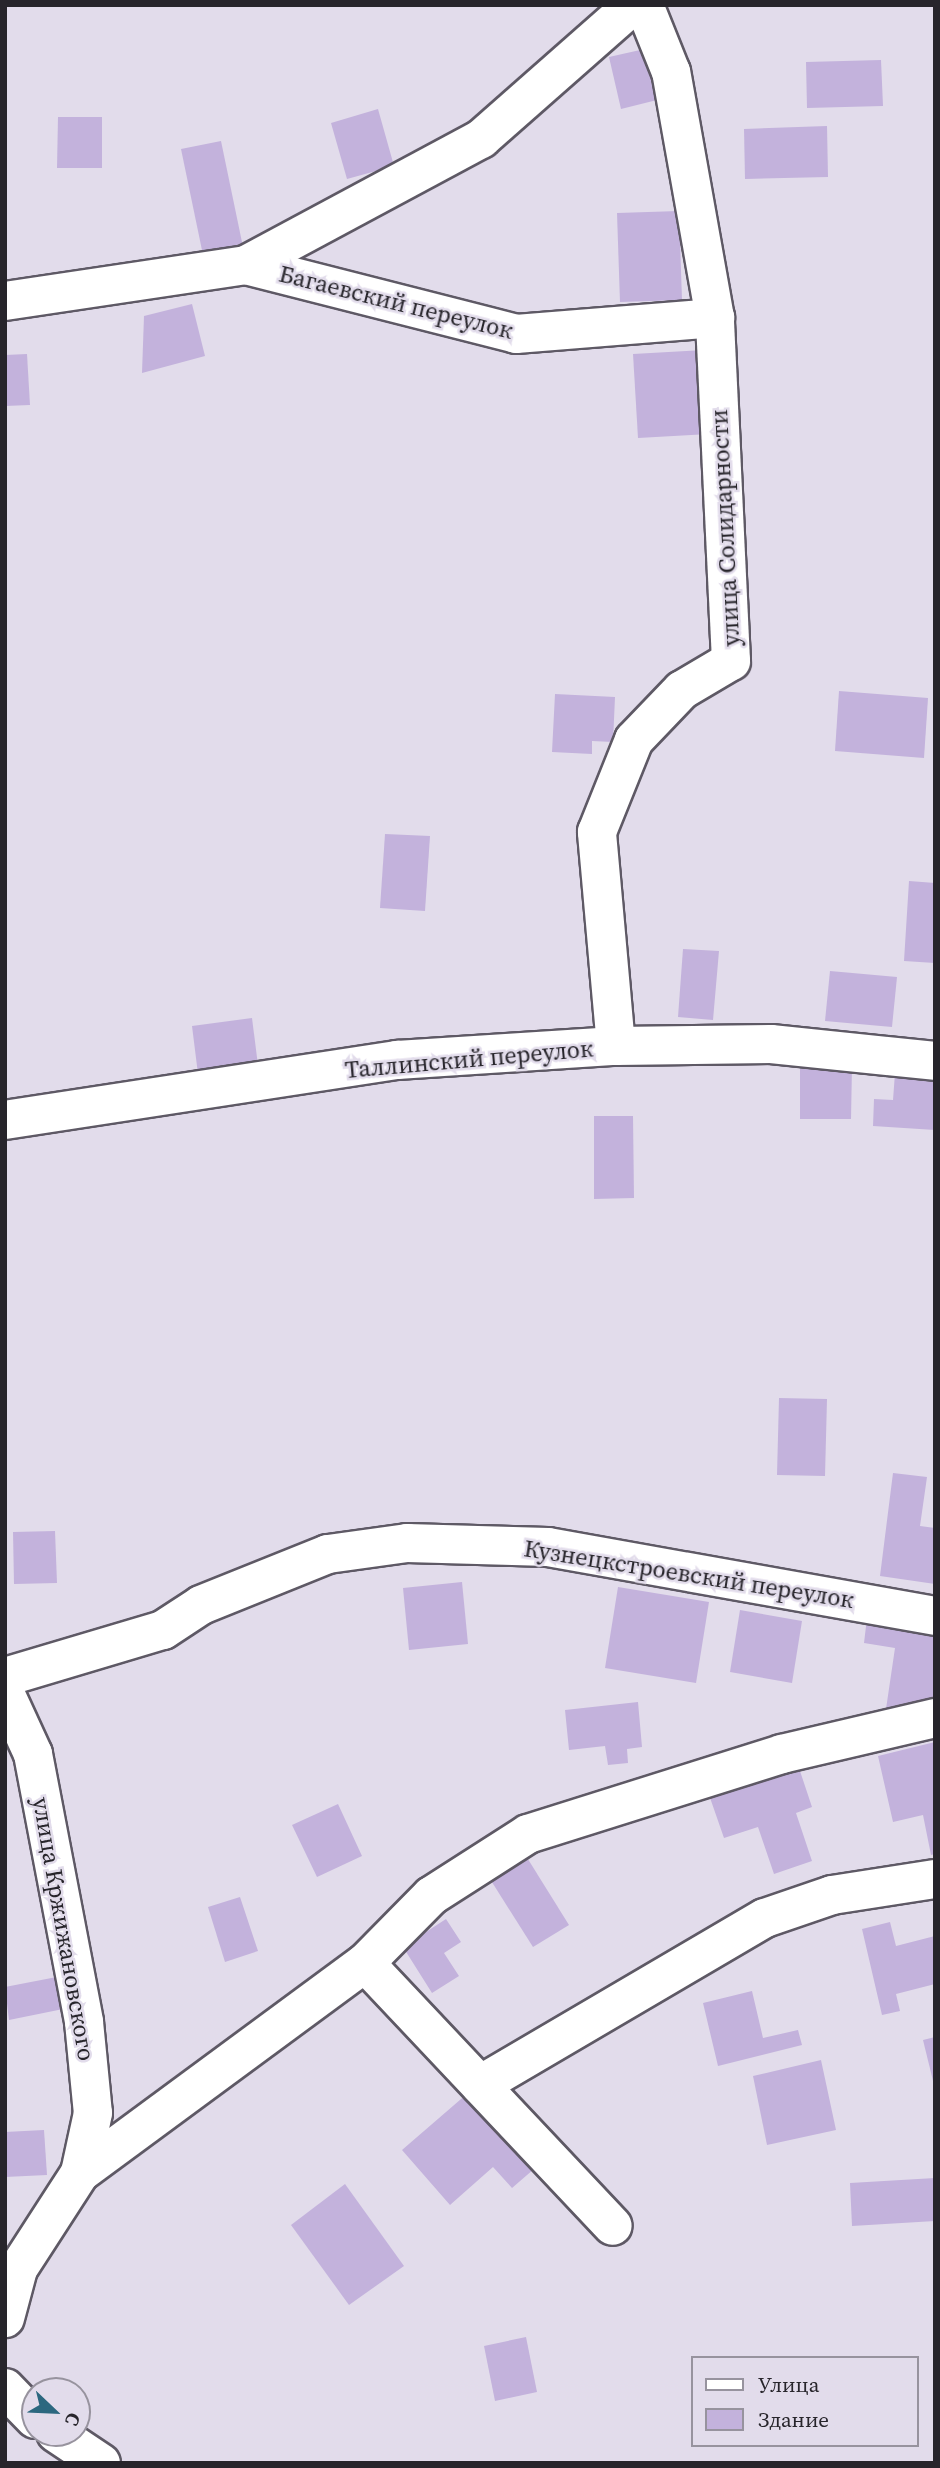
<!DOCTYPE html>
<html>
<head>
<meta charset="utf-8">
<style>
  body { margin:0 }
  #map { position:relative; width:940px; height:2468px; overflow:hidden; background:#e2dceb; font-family:"Source Serif 4",serif }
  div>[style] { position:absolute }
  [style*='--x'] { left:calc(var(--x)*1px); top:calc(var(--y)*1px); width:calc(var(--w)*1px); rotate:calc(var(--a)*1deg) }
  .building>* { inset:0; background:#c3b2dc }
  .roads { filter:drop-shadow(2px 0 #5e5965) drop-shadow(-2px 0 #5e5965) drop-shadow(0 2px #5e5965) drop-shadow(0 -2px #5e5965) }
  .minor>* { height:38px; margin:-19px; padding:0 19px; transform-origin:19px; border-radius:19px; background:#fff }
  span { translate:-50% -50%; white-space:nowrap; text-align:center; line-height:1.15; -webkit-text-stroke:5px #e2dceb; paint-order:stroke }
  .street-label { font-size:24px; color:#27252b }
  .frame { position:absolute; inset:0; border:7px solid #27252b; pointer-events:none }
  .legend { position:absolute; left:691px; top:2356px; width:228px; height:91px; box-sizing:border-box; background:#e2dceb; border:2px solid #97939e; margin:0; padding:9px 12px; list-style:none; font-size:21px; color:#27252b }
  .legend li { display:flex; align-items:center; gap:14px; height:35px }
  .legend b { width:35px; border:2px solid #97939e }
  .north { position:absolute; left:21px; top:2377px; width:70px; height:70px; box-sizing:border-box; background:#e2dceb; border:2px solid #97939e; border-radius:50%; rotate:113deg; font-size:19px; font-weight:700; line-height:28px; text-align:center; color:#27252b }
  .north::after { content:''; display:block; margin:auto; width:24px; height:32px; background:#2c687f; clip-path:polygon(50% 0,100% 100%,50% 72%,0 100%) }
</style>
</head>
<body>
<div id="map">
  <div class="building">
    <div style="clip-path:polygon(649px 48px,661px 99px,621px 109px,609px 57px)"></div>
    <div style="clip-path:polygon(881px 60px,883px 106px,807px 108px,806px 62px)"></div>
    <div style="clip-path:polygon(378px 109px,394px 166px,347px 179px,331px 123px)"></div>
    <div style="clip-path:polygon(58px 117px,102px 117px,102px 168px,57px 168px)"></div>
    <div style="clip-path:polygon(827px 126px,828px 177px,745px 179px,744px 129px)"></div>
    <div style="clip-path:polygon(221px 141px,243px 247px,203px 255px,181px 149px)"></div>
    <div style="clip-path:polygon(679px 211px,682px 300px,620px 302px,617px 213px)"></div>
    <div style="clip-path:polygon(192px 304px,205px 356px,142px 373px,144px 316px)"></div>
    <div style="clip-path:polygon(704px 350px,709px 434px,638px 438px,633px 354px)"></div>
    <div style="clip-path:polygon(27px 354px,30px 405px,5px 406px,5px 355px)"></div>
    <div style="clip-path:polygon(839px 691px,928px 698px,924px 758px,835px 751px)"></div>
    <div style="clip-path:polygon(555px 694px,615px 697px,613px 742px,592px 741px,592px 754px,552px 752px)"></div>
    <div style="clip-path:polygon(385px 834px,430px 836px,425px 911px,380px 908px)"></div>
    <div style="clip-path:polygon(909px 881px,935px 883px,935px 963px,904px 961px)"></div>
    <div style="clip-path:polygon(683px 949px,719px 951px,713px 1020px,678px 1017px)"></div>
    <div style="clip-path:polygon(830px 971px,897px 977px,892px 1027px,825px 1021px)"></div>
    <div style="clip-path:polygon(252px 1018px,259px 1073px,199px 1082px,192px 1026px)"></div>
    <div style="clip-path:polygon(800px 1065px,852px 1066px,851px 1119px,800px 1119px)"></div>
    <div style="clip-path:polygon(895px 1073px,935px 1075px,935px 1130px,873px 1126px,874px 1099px,893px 1100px)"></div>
    <div style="clip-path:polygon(594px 1116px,633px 1116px,634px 1198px,594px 1199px)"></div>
    <div style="clip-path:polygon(779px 1398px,827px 1399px,825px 1476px,777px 1475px)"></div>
    <div style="clip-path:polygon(893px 1473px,927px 1477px,920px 1526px,935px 1528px,935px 1584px,880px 1576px)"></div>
    <div style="clip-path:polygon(55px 1531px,57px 1583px,14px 1584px,13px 1532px)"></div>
    <div style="clip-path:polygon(462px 1582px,468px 1644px,409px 1650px,403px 1588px)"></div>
    <div style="clip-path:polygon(618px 1587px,709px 1602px,696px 1683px,605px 1668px)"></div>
    <div style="clip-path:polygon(740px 1610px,802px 1621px,792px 1683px,730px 1672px)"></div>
    <div style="clip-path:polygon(867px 1618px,935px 1628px,935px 1700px,886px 1709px,895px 1648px,864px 1643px)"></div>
    <div style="clip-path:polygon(638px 1702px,642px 1747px,627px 1749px,628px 1763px,608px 1765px,605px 1746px,569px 1750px,565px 1710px)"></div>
    <div style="clip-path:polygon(935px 1742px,935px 1854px,931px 1855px,923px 1815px,893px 1822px,878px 1756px)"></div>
    <div style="clip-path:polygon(797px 1762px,812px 1807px,796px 1813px,812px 1861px,774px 1874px,758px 1827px,724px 1838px,708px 1792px)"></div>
    <div style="clip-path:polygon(338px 1804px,362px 1856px,317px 1877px,292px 1825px)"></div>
    <div style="clip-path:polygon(526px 1856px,569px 1925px,533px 1947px,490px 1879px)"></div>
    <div style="clip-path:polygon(240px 1897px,258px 1951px,225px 1962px,208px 1907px)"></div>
    <div style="clip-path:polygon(446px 1919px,461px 1942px,444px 1953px,459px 1976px,432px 1993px,403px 1947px)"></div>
    <div style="clip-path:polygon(890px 1922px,896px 1946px,935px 1936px,935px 1984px,896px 1994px,900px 2011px,882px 2015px,862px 1929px)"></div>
    <div style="clip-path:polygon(67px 1975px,73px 2007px,9px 2020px,5px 1987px)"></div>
    <div style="clip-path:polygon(752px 1991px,763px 2038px,798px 2030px,802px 2045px,718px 2066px,703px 2003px)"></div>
    <div style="clip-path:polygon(935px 2037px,935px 2084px,934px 2085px,923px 2040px)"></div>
    <div style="clip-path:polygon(821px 2060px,836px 2130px,767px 2145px,753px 2076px)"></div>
    <div style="clip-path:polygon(468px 2093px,534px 2169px,512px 2188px,493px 2167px,450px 2205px,402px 2150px)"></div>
    <div style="clip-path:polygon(44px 2130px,47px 2175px,5px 2177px,5px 2132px)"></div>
    <div style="clip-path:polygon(935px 2178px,935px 2221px,852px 2226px,850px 2183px)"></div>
    <div style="clip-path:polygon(345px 2184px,404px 2266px,349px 2305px,291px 2225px)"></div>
    <div style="clip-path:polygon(526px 2337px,537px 2392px,495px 2401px,484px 2346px)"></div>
  </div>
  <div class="roads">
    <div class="minor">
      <div style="--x:246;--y:265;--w:279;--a:14.3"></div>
      <div style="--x:516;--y:334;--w:200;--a:-4.6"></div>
      <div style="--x:5;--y:301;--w:244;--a:-8.5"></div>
      <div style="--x:246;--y:265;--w:267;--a:-28.2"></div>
      <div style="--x:481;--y:139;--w:203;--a:-41.4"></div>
      <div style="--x:616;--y:1046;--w:215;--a:-95.1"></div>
      <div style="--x:597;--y:832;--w:99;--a:-68.1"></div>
      <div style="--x:634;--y:740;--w:69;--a:-46.2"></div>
      <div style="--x:682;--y:690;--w:57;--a:-30.6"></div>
      <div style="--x:731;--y:661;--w:343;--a:-92.7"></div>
      <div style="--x:715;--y:318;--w:250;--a:-100.1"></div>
      <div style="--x:671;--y:72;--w:72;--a:-111.9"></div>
      <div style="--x:5;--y:1120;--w:397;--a:-8.7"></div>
      <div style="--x:397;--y:1060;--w:219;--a:-3.7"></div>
      <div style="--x:616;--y:1046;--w:155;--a:-0.7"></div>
      <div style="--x:771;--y:1044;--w:165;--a:5.9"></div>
      <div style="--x:5;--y:1677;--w:165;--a:-16.6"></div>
      <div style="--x:163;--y:1630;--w:45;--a:-33.3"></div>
      <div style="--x:201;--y:1605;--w:137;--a:-21.9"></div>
      <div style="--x:328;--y:1554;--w:80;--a:-7.9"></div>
      <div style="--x:407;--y:1543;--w:141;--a:1.6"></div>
      <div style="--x:548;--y:1547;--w:393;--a:10.1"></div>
      <div style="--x:5;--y:1693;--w:67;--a:65.3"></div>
      <div style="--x:33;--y:1754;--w:273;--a:79.2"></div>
      <div style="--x:84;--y:2022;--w:91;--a:84.4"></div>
      <div style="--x:93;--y:2113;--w:61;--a:102.2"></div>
      <div style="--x:80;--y:2173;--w:114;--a:122.9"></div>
      <div style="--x:18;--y:2269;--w:51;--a:104.9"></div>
      <div style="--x:365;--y:1963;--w:361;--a:46.7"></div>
      <div style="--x:480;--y:2085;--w:330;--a:-30.4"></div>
      <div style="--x:765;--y:1918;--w:71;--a:-18.9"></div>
      <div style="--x:832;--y:1895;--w:104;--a:-8.8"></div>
      <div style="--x:80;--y:2173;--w:354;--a:-36.4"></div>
      <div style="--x:365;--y:1963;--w:94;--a:-45.4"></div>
      <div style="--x:431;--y:1896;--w:115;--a:-32.6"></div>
      <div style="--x:528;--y:1834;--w:266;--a:-17.5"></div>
      <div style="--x:782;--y:1754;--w:157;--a:-13.2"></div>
      <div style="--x:5;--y:2388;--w:43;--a:45.9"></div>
      <div style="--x:56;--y:2433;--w:54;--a:33.7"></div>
    </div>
  </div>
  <div class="street-label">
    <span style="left:396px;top:302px;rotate:14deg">Багаевский переулок</span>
    <span style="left:725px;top:528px;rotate:-93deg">улица Солидарности</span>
    <span style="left:469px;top:1059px;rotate:-5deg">Таллинский переулок</span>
    <span style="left:689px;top:1574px;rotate:9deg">Кузнецкстроевский переулок</span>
    <span style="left:64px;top:1929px;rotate:80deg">улица Кржижановского</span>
  </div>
  <div class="frame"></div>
  <ul class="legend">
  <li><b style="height:9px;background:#fff"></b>Улица</li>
  <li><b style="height:19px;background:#c3b2dc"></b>Здание</li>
  </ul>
  <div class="north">С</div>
</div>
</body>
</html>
